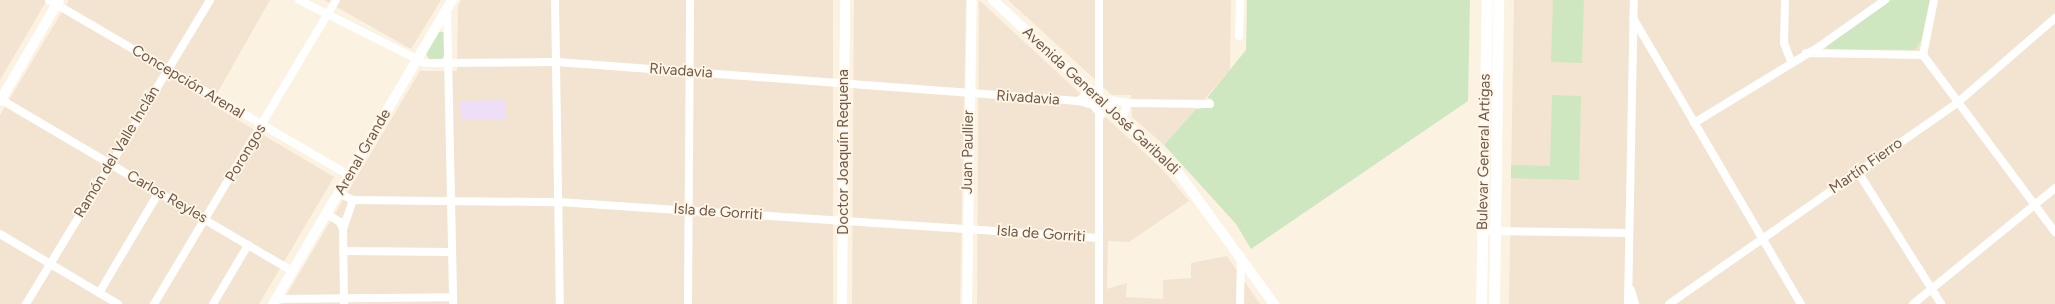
<!DOCTYPE html>
<html>
<head>
<meta charset="utf-8">
<style>
  body { margin:0 }
  #map { position:relative; width:2055px; height:304px; overflow:hidden; background:#fbf2e1; font-family:Figtree,sans-serif }
  div>[style] { position:absolute }
  [style*='--x'] { left:calc(var(--x)*1px); top:calc(var(--y)*1px); width:calc(var(--w)*1px); rotate:calc(var(--a)*1deg) }
  .residential>* { inset:0; background:#f2e4d0 }
  .education>* { inset:0; background:#efdef7 }
  .green>* { inset:0; background:#cfe7c1 }
  .minor>* { height:8px; margin:-4px; padding:0 4px; transform-origin:4px; border-radius:4px; background:#fff }
  .tertiary>* { height:10px; margin:-5px; padding:0 5px; transform-origin:5px; border-radius:5px; background:#fff }
  .secondary>* { height:11px; margin:-5.5px; padding:0 5.5px; transform-origin:5.5px; border-radius:5.5px; background:#fff }
  span { translate:-50% -50%; white-space:nowrap; text-align:center; line-height:1.15; -webkit-text-stroke:3.5px #fef6e7; paint-order:stroke }
  .street-label { font-size:15px; color:#715949 }
</style>
</head>
<body>
<div id="map">
  <div class="residential">
    <div style="clip-path:polygon(0 0,47px 0,0 80px)"></div>
    <div style="clip-path:polygon(69px 0,270px 0,211px 104px,334px 177px,259px 304px,0 304px,0 115px)"></div>
    <div style="clip-path:polygon(324px 0,441px 0,411px 49px)"></div>
    <div style="clip-path:polygon(461px 0,833px 0,833px 304px,281px 304px,420px 71px,457px 71px,458px 6px)"></div>
    <div style="clip-path:polygon(854px 0,966px 0,960px 304px,852px 304px)"></div>
    <div style="clip-path:polygon(979px 0,1163px 170px,1189px 201px,1129px 242px,1108px 241px,1107px 289px,1127px 283px,1126px 297px,1163px 299px,1163px 280px,1191px 278px,1191px 263px,1227px 256px,1260px 304px,977px 304px)"></div>
    <div style="clip-path:polygon(1008px 0,1231px 0,1230px 70px,1164px 145px,1132px 117px,1131px 95px,1112px 95px)"></div>
    <div style="clip-path:polygon(1514px 0,2055px 0,2055px 304px,1509px 304px)"></div>
  </div>
  <div class="education">
    <div style="clip-path:polygon(505px 100px,505px 119px,461px 120px,460px 101px)"></div>
  </div>
  <div class="green">
    <div style="clip-path:polygon(1247px 0,1470px 0,1468px 101px,1251px 249px,1236px 224px,1164px 145px,1196px 109px,1213px 107px,1212px 99px,1207px 98px,1246px 50px)"></div>
    <div style="clip-path:polygon(1553px 0,1584px 0,1582px 63px,1551px 62px)"></div>
    <div style="clip-path:polygon(1891px 0,1930px 0,1921px 41px,1915px 50px,1827px 49px,1827px 44px)"></div>
    <div style="clip-path:polygon(439px 32px,445px 32px,445px 54px,442px 59px,430px 60px,426px 54px)"></div>
    <div style="clip-path:polygon(1552px 95px,1581px 96px,1579px 180px,1511px 178px,1511px 165px,1550px 166px)"></div>
  </div>
  <div class="minor">
    <div style="--x:49;--y:0;--w:347;--a:30.3"></div>
    <div style="--x:299;--y:0;--w:141;--a:26.6"></div>
    <div style="--x:425;--y:63;--w:132;--a:-0.4"></div>
    <div style="--x:557;--y:62;--w:522;--a:4.28"></div>
    <div style="--x:1078;--y:101;--w:7;--a:-34"></div>
    <div style="--x:1084;--y:97;--w:10;--a:-73"></div>
    <div style="--x:555;--y:0;--w:304;--a:89.1"></div>
    <div style="--x:1785;--y:0;--w:43;--a:91.3"></div>
    <div style="--x:1784;--y:43;--w:19;--a:69"></div>
    <div style="--x:447;--y:8;--w:296;--a:88.8"></div>
    <div style="--x:1633;--y:18;--w:332;--a:59.6"></div>
    <div style="--x:1239;--y:36;--w:36;--a:-88"></div>
    <div style="--x:1806;--y:53;--w:117;--a:1"></div>
    <div style="--x:1923;--y:55;--w:221;--a:53.3"></div>
    <div style="--x:1923;--y:55;--w:56;--a:-78.7"></div>
    <div style="--x:0;--y:99;--w:339;--a:30.5"></div>
    <div style="--x:1101;--y:99;--w:27;--a:8"></div>
    <div style="--x:1128;--y:103;--w:82;--a:0.7"></div>
    <div style="--x:1078;--y:101;--w:16;--a:15"></div>
    <div style="--x:1093;--y:105;--w:13;--a:51"></div>
    <div style="--x:1122;--y:119;--w:17;--a:-69"></div>
    <div style="--x:1694;--y:123;--w:148;--a:-31.4"></div>
    <div style="--x:1820;--y:46;--w:80;--a:-35.3"></div>
    <div style="--x:1858;--y:172;--w:156;--a:57.8"></div>
    <div style="--x:339;--y:193;--w:16;--a:27"></div>
    <div style="--x:353;--y:200;--w:206;--a:0.6"></div>
    <div style="--x:559;--y:202;--w:541;--a:3.81"></div>
    <div style="--x:327;--y:214;--w:15;--a:32"></div>
    <div style="--x:340;--y:222;--w:8;--a:67"></div>
    <div style="--x:343;--y:229;--w:74;--a:89.2"></div>
    <div style="--x:343;--y:229;--w:31;--a:-71"></div>
    <div style="--x:1490;--y:231;--w:139;--a:0.8"></div>
    <div style="--x:0;--y:234;--w:137;--a:30.7"></div>
    <div style="--x:343;--y:251;--w:109;--a:0.5"></div>
    <div style="--x:1631;--y:290;--w:15;--a:74"></div>
    <div style="--x:99;--y:293;--w:117;--a:-59.3"></div>
    <div style="--x:276;--y:299;--w:177;--a:-0.6"></div>
    <div style="--x:26;--y:304;--w:355;--a:-58.8"></div>
    <div style="--x:154;--y:304;--w:354;--a:-59.1"></div>
    <div style="--x:213;--y:304;--w:69;--a:-59.3"></div>
    <div style="--x:688;--y:304;--w:304;--a:-89.6"></div>
    <div style="--x:1099;--y:304;--w:304;--a:-90"></div>
    <div style="--x:1240;--y:304;--w:48;--a:-88.8"></div>
    <div style="--x:1628;--y:304;--w:304;--a:-88.9"></div>
    <div style="--x:1669;--y:304;--w:351;--a:-34.9"></div>
    <div style="--x:1957;--y:103;--w:130;--a:-40.9"></div>
    <div style="--x:1913;--y:304;--w:183;--a:-39.2"></div>
  </div>
  <div class="tertiary">
    <div style="--x:993;--y:0;--w:251;--a:42.9"></div>
    <div style="--x:1177;--y:171;--w:165;--a:53.9"></div>
    <div style="--x:0;--y:101;--w:117;--a:-59.7"></div>
    <div style="--x:273;--y:304;--w:353;--a:-59.5"></div>
    <div style="--x:842;--y:304;--w:304;--a:-89.4"></div>
    <div style="--x:967;--y:304;--w:304;--a:-89.1"></div>
  </div>
  <div class="secondary">
    <div style="--x:1481;--y:304;--w:304;--a:-88.9"></div>
    <div style="--x:1494;--y:304;--w:304;--a:-89.2"></div>
  </div>
  <div class="street-label">
    <span style="left:681px;top:71px;rotate:4deg">Rivadavia</span>
    <span style="left:188px;top:82px;rotate:31deg">Concepción Arenal</span>
    <span style="left:1028px;top:98px;rotate:4deg">Rivadavia</span>
    <span style="left:1101px;top:101px;rotate:43deg">Avenida General José Garibaldi</span>
    <span style="left:117px;top:152px;rotate:-59deg">Ramón del Valle Inclán</span>
    <span style="left:363px;top:152px;rotate:-60deg">Arenal Grande</span>
    <span style="left:844px;top:152px;rotate:-90deg">Doctor Joaquín Requena</span>
    <span style="left:968px;top:152px;rotate:-89deg">Juan Paullier</span>
    <span style="left:1484px;top:152px;rotate:-89deg">Bulevar General Artigas</span>
    <span style="left:246px;top:153px;rotate:-59deg">Porongos</span>
    <span style="left:1866px;top:166px;rotate:-35deg">Martín Fierro</span>
    <span style="left:167px;top:197px;rotate:30deg">Carlos Reyles</span>
    <span style="left:718px;top:212px;rotate:4deg">Isla de Gorriti</span>
    <span style="left:1041px;top:234px;rotate:4deg">Isla de Gorriti</span>
  </div>
</div>
</body>
</html>
